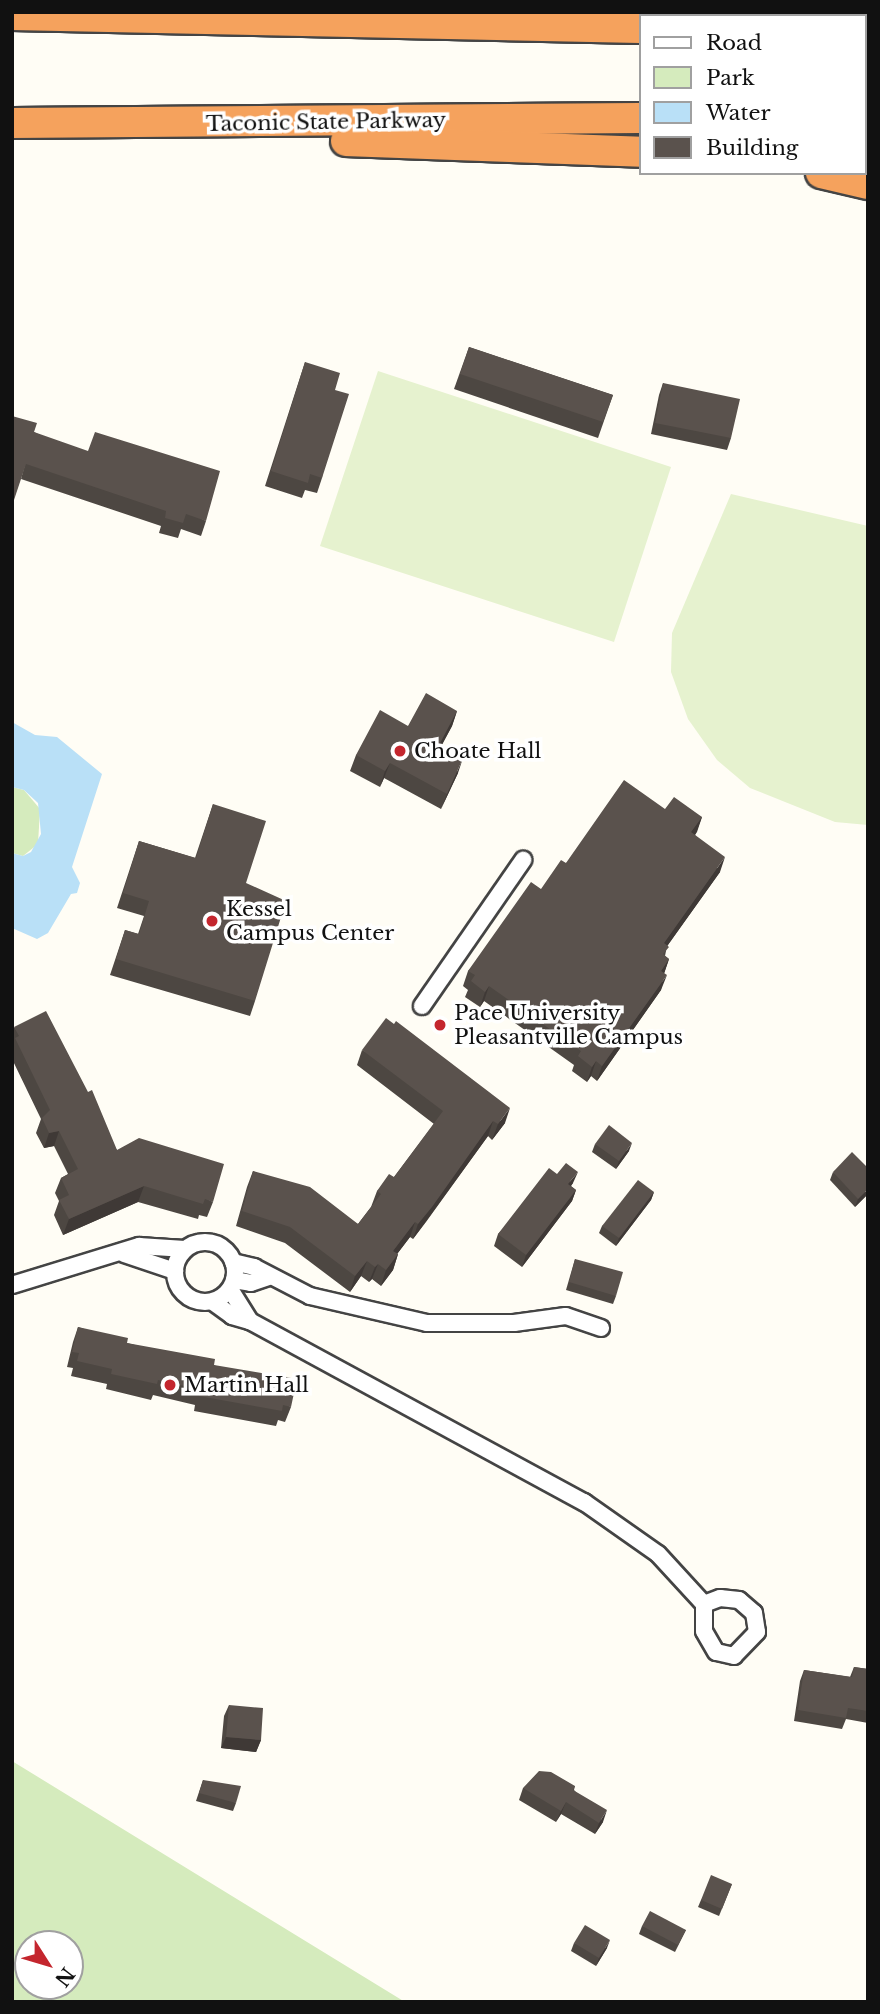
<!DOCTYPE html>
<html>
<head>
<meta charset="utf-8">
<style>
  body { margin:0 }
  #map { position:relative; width:880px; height:2014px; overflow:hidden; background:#fffdf5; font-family:"Libre Baskerville",serif }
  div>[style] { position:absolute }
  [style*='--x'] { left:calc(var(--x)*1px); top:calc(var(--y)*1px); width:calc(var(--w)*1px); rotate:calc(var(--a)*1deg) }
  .green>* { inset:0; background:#d5ebbd }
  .pitch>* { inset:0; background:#e6f2cf }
  .water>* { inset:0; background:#b9e0f7 }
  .roads { filter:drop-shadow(2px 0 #444) drop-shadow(-2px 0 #444) drop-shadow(0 2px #444) drop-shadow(0 -2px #444) }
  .minor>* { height:16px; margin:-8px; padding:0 8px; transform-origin:8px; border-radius:8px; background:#fff }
  .minor>.ring { margin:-8px; padding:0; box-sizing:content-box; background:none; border:16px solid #fff; border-radius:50% }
  .motorway>* { height:30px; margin:-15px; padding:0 15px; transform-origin:15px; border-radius:15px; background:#f5a25d }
  .wall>* { inset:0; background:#4d4742 }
  .shaded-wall>* { inset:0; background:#3f3936 }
  .building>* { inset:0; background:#5a524d }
  .dots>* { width:19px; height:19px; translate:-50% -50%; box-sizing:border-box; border:4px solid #fff; border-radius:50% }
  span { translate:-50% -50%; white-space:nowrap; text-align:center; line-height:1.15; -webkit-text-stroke:7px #fff; paint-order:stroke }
  .street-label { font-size:21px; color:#111 }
  .poi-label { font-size:21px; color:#111 }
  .left { translate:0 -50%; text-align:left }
  .frame { position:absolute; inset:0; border:14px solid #111; pointer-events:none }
  .legend { position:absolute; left:639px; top:14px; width:228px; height:161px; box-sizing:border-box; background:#fff; border:2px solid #a0a0a0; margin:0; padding:9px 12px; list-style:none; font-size:21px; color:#111 }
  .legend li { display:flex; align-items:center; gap:14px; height:35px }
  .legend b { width:35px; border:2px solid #a0a0a0 }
  .north { position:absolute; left:14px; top:1930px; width:70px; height:70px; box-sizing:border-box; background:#fff; border:2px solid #a0a0a0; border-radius:50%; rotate:127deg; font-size:19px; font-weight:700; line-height:28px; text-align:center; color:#111 }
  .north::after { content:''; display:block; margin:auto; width:24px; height:32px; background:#c4262e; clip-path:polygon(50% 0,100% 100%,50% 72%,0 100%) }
</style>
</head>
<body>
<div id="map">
  <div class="green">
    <div style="clip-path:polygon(12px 787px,24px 790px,40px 809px,38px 844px,23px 856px,12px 853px)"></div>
    <div style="clip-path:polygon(evenodd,12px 1761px,405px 2002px,12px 2002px,12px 1761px,28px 1944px,70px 1944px,70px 1986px,28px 1986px,28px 1944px)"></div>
  </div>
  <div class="pitch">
    <div style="clip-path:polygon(378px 371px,671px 467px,614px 642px,320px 546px)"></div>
    <div style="clip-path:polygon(731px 494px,868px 526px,868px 825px,835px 822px,750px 788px,717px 760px,688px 719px,671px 672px,672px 633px)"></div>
  </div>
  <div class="water">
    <div style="clip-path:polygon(12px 722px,35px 735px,57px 737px,102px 774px,72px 867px,80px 883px,77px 893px,71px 894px,48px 933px,37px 939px,12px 928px,12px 853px,23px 856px,31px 852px,41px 834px,38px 803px,24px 790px,12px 787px)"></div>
  </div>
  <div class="roads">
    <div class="minor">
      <div style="--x:422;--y:1006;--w:178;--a:-55.3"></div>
      <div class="ring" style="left:175px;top:1242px;width:44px;height:44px"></div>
      <div style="--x:124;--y:1254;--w:54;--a:18.4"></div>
      <div style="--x:233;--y:1262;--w:22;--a:13"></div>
      <div style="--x:254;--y:1267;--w:63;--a:27.4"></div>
      <div style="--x:310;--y:1296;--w:120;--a:13"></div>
      <div style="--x:427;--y:1323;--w:87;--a:0"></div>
      <div style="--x:514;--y:1323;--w:52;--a:-7.7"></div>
      <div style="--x:566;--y:1316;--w:37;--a:19"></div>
      <div style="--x:234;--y:1280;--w:17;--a:10"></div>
      <div style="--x:251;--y:1283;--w:18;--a:-19"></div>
      <div style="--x:12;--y:1285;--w:133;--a:-17.1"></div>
      <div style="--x:139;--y:1246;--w:46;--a:3.7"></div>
      <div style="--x:230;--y:1289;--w:38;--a:58"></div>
      <div style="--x:213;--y:1302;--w:24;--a:36"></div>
      <div style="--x:232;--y:1316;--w:19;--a:16"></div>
      <div style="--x:250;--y:1321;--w:380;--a:28.5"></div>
      <div style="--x:584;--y:1502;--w:90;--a:35.1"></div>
      <div style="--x:658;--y:1554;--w:68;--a:47.4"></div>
      <div style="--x:704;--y:1604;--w:17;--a:-21"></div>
      <div style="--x:720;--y:1598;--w:19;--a:6"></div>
      <div style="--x:739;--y:1600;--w:20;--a:41"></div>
      <div style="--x:754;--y:1613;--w:19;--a:81"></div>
      <div style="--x:757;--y:1632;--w:33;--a:134"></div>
      <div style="--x:734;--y:1656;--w:18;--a:-167"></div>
      <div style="--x:716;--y:1652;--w:24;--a:-120"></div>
      <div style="--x:704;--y:1631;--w:27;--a:-90"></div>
    </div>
    <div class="motorway">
      <div style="--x:12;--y:15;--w:628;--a:1.19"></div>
      <div style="--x:796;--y:16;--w:72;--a:-2.4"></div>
      <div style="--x:864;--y:115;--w:4;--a:0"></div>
      <div style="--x:12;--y:123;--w:628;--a:-0.46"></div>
      <div style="--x:346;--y:141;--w:294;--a:2.1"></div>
      <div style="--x:821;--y:173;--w:48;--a:13.2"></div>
    </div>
  </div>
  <div class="wall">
    <div style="clip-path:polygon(469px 347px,613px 395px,598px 438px,454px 389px)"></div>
    <div style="clip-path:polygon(305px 362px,335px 390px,322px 478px,317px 493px,305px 490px,302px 498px,265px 486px)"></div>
    <div style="clip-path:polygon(663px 383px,731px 438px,727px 450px,651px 434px,659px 395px)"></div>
    <div style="clip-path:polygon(34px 432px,206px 521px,201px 536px,181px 529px,178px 538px,159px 533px,161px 526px,21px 479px)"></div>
    <div style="clip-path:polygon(457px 711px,452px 726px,441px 746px,458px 773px,441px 809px,384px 778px,380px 787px,350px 771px,356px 755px,408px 726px)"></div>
    <div style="clip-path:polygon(213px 804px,246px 883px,255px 1001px,250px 1016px,110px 975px,125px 930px,138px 934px,144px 916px,117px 908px,139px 841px,195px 858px)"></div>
    <div style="clip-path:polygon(665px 809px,702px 817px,695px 835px,720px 872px,667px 946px,665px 956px,669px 959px,664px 973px,661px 990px,597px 1081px,591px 1076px,587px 1082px,572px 1071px,574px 1065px,484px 1001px,480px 1007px,465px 997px,468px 990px,463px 986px,468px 971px,566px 863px)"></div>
    <div style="clip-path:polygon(14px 1027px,117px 1150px,213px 1202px,207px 1217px,199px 1215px,198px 1219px,138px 1202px,63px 1235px,54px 1215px,59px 1201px,55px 1193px,61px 1178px,68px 1174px,54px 1146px,44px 1148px,36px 1133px,41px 1119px,12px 1059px,12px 1033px)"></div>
    <div style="clip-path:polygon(362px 1050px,505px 1123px,492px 1140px,488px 1136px,426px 1222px,413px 1239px,410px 1237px,397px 1254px,398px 1254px,393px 1270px,381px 1286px,372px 1279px,369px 1282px,361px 1276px,350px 1292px,285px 1243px,236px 1226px,247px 1187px,253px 1171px,358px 1224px,371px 1207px,377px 1191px,394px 1177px,434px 1124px,357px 1065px)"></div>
    <div style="clip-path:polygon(595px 1144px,629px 1151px,616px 1169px,592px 1152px)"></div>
    <div style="clip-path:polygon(833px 1172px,868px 1194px,855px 1207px,830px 1180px)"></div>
    <div style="clip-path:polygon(557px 1174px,573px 1183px,571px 1186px,576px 1190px,572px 1201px,522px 1267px,494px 1246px,498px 1234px)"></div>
    <div style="clip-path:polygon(654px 1192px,651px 1200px,616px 1246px,599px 1233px,602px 1226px)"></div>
    <div style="clip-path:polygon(575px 1259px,616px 1296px,613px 1304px,566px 1290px)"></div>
    <div style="clip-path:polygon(78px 1327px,127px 1343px,214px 1365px,291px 1407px,285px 1422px,278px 1420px,276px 1426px,194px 1411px,195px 1405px,153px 1395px,151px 1400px,106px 1389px,107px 1384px,71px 1376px,73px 1368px,67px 1367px,73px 1342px)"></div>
    <div style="clip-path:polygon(854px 1667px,868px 1669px,868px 1723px,846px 1719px,842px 1729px,794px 1721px,800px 1681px,804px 1670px,850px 1677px)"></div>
    <div style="clip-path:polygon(229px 1705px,261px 1740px,256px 1752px,221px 1748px,224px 1716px)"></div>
    <div style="clip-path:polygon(203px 1780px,236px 1803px,233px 1811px,196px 1801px)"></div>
    <div style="clip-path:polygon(575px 1786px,574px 1790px,603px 1822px,595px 1834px,561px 1814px,556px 1822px,519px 1800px,523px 1788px)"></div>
    <div style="clip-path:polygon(732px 1884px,719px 1916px,698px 1907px,701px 1900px)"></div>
    <div style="clip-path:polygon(642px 1926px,686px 1930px,675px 1952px,639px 1934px)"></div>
    <div style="clip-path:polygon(574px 1943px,607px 1948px,596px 1966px,571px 1951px)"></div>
  </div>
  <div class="shaded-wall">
    <div style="clip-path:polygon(457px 711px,452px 726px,434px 760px,439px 745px)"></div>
    <div style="clip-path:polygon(463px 758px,458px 773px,441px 809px,447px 794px)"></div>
    <div style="clip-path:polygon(390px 763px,384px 778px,380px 787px,385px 771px)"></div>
    <div style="clip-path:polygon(702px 817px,697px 832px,686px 848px,691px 832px)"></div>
    <div style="clip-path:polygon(725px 857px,720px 872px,658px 959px,664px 943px)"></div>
    <div style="clip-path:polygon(669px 959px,664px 974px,661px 971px)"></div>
    <div style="clip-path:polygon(667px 975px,661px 990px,597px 1081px,602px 1066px)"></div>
    <div style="clip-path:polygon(489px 986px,484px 1001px,480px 1007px,485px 992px)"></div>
    <div style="clip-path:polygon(596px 1061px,591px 1076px,587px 1082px,592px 1067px)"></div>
    <div style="clip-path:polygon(510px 1108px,505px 1123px,492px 1140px,498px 1124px)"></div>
    <div style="clip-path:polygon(493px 1121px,488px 1136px,413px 1239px,418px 1224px)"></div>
    <div style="clip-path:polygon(59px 1131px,54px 1146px,44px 1148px,49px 1133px)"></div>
    <div style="clip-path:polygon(632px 1143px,629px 1151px,616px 1169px,619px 1161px)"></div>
    <div style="clip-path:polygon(578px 1172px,573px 1183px,564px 1195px,568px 1184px)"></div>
    <div style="clip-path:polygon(144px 1186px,138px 1202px,63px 1235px,69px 1219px)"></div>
    <div style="clip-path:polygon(868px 1189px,868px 1194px,855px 1207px,858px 1199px)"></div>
    <div style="clip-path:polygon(576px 1190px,572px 1201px,522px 1267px,526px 1255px)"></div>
    <div style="clip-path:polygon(654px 1192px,651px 1200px,616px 1246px,619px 1238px)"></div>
    <div style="clip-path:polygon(415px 1222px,410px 1237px,388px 1266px,393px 1251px)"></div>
    <div style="clip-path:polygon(398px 1254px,393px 1270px,381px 1286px,386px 1270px)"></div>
    <div style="clip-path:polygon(367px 1261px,361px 1276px,350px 1292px,355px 1276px)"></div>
    <div style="clip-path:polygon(378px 1264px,372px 1279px,369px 1282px,375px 1267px)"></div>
    <div style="clip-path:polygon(226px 1737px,261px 1740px,256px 1752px,221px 1748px)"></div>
    <div style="clip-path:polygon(566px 1802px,561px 1814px,556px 1822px,561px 1811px)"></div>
    <div style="clip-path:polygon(607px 1810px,603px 1822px,595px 1834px,599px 1823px)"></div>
    <div style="clip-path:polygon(610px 1940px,607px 1948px,596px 1966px,599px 1958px)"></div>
  </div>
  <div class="building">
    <div style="clip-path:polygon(469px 347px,613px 395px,603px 422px,460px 374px)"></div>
    <div style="clip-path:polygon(305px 362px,340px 373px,335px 390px,349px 394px,322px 478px,310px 474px,308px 483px,271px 471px)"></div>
    <div style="clip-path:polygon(663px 383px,740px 399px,731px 438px,655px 423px)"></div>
    <div style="clip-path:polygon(12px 416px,37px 423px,34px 432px,88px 451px,95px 432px,220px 471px,206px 521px,186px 514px,183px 523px,165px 518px,166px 511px,26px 464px,12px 506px)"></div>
    <div style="clip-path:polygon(426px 693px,457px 711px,439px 745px,463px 758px,447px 794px,390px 763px,385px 771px,356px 755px,380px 710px,408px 726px)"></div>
    <div style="clip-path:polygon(624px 780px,665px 809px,674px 797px,702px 817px,691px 832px,725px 857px,664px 943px,669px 947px,663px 954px,669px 959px,661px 971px,667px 975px,602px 1066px,596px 1061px,592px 1067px,578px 1056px,581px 1051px,489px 986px,485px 992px,471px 981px,475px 975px,468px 971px,531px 882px,541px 889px,561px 860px,566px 863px)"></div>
    <div style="clip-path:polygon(213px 804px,266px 821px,246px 883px,286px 901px,255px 1001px,116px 959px,125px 930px,139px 934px,149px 901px,123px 893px,139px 841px,196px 858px)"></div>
    <div style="clip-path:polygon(46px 1011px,88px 1092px,92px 1090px,117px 1150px,139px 1138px,224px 1164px,213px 1202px,205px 1199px,203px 1204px,144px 1186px,69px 1219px,59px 1200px,69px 1195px,61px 1178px,78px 1169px,59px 1131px,49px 1133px,42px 1118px,50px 1110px,15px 1038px,19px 1036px,14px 1027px)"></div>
    <div style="clip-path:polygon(386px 1018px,394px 1024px,396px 1021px,510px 1108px,498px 1124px,493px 1121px,432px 1207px,418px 1224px,415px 1222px,393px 1251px,398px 1254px,386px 1270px,378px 1264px,375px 1267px,367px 1261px,355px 1276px,290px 1227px,242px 1211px,253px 1171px,310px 1187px,358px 1224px,381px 1194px,377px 1191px,389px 1174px,394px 1177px,443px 1111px,362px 1050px)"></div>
    <div style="clip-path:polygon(609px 1125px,632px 1143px,619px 1161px,595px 1144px)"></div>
    <div style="clip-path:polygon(852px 1152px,868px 1168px,868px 1189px,858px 1199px,833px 1172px)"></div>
    <div style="clip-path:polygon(566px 1163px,578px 1172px,568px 1184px,576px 1190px,526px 1255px,498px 1234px,549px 1168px,557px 1174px)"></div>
    <div style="clip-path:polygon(638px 1180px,654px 1192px,619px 1238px,602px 1226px)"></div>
    <div style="clip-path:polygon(575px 1259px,623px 1272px,616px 1296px,569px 1282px)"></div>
    <div style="clip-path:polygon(78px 1327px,128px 1338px,127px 1343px,215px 1359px,214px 1365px,297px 1379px,291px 1407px,283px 1405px,282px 1411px,199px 1396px,201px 1390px,158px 1380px,157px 1384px,111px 1374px,112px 1369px,77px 1361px,79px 1353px,72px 1352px)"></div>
    <div style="clip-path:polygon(854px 1667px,868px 1669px,868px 1711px,848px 1708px,846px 1718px,798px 1710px,804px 1670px,852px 1677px)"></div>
    <div style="clip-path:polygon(229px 1705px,263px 1708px,261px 1740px,226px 1737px)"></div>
    <div style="clip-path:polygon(539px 1771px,551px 1772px,575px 1786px,573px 1790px,607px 1810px,599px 1823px,566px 1802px,561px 1811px,523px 1788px)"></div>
    <div style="clip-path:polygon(203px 1780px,241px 1786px,236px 1803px,199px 1793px)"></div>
    <div style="clip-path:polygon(711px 1875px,732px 1884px,722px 1909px,701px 1900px)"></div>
    <div style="clip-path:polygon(650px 1911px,686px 1930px,678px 1945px,642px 1926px)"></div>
    <div style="clip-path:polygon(585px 1925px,610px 1940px,599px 1958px,574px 1943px)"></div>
  </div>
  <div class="dots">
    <div style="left:400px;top:751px;background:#c4262e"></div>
    <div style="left:212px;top:921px;background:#c4262e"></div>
    <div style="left:440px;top:1025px;background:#c4262e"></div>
    <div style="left:170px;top:1385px;background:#c4262e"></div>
  </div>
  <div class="street-label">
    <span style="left:326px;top:122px;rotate:-1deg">Taconic State Parkway</span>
  </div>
  <div class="poi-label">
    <span class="left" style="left:414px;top:751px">Choate Hall</span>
    <span class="left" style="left:226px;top:921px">Kessel<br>Campus Center</span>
    <span class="left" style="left:454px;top:1025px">Pace University<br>Pleasantville Campus</span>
    <span class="left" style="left:184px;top:1385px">Martin Hall</span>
  </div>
  <div class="frame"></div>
  <ul class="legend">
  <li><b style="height:9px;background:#fff"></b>Road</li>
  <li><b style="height:19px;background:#d5ebbd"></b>Park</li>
  <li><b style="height:19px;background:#b9e0f7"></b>Water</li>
  <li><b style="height:19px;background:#5a524d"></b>Building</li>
  </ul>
  <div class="north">N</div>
</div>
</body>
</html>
